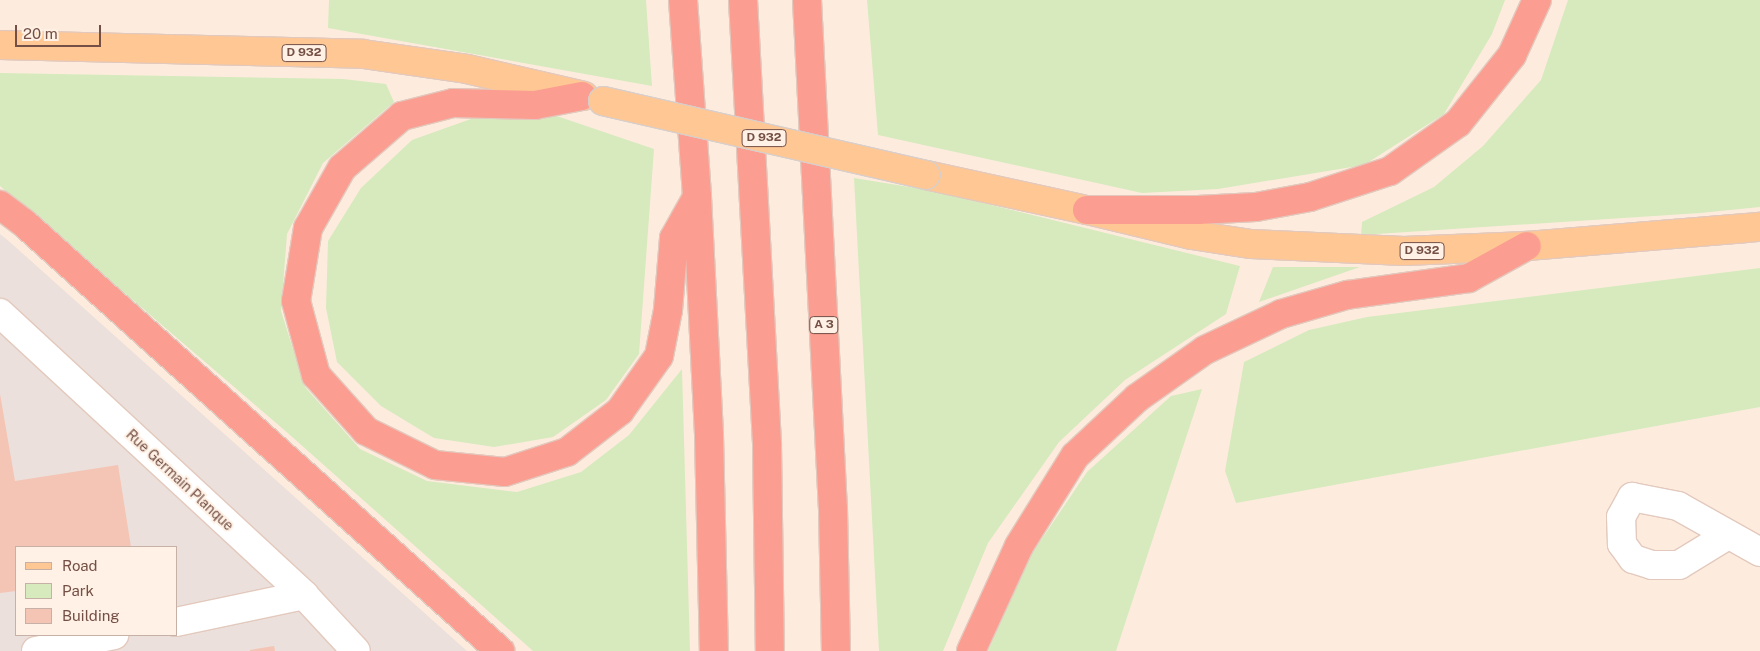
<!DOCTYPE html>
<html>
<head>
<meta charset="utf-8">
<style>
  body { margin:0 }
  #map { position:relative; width:1760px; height:651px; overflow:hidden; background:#fdecde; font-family:"Public Sans",sans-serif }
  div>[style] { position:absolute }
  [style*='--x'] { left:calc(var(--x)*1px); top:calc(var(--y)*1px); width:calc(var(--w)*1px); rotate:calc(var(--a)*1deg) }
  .industrial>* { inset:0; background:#ebe0db }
  .green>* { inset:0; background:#d6eabd }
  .building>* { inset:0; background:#f4c4b4 }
  .roads { filter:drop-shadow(1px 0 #e3c9bd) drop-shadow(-1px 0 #e3c9bd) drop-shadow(0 1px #e3c9bd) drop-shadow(0 -1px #e3c9bd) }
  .minor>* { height:28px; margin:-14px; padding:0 14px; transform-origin:14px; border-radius:14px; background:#fff }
  .major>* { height:28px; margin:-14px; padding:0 14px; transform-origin:14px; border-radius:14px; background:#ffc793 }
  .highway>* { height:28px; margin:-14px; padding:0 14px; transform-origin:14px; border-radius:14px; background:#fb9d91 }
  .bridges { filter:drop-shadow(1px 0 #d8cecb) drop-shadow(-1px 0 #d8cecb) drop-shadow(0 1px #d8cecb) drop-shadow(0 -1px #d8cecb) }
  .major-bridge>* { height:28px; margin:-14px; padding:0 14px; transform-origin:14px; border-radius:14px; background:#ffc793 }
  span { translate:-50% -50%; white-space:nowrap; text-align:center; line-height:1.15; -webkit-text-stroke:4px #fff1e5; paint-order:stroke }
  .shield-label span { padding:1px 4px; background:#fff1e5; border:1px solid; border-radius:4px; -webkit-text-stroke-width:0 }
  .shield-label { font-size:12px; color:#744f45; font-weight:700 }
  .street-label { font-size:14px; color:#744f45 }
  .legend { position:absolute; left:15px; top:546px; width:162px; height:90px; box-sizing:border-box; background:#fff1e5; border:1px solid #c7b0a5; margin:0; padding:6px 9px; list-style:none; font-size:15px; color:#744f45 }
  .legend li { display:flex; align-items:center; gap:10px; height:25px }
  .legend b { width:25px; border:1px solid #c7b0a5 }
  .scale { position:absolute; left:15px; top:25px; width:86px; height:22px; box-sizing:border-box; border:2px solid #744f45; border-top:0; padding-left:6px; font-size:15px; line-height:18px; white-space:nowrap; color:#744f45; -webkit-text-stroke:4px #fff1e5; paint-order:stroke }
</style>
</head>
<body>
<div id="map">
  <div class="industrial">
    <div style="clip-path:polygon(evenodd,0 234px,11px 243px,467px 651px,0 651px,0 234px,16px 547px,176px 547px,176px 635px,16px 635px,16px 547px)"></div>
  </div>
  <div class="green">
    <div style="clip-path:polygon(329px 0,646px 0,652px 86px,328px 28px)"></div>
    <div style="clip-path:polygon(867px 0,1505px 0,1492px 34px,1444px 114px,1364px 165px,1218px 189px,1142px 193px,878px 135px)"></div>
    <div style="clip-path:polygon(1568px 0,1760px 0,1760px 207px,1700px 213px,1361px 235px,1362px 222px,1434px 187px,1483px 146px,1541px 80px)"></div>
    <div style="clip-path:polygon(0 73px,343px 79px,386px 84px,394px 102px,323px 163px,287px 234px,281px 311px,305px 387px,360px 449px,427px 481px,517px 492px,581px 472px,629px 435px,682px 369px,690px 651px,533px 651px,290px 435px,0 186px)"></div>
    <div style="clip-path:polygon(536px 109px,654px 149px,639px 354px,606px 400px,553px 437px,494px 447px,434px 438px,381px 406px,337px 362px,326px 308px,328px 241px,361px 188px,412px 140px,482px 115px)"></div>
    <div style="clip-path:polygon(854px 178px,934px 191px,1240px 266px,1226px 314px,1125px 380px,1059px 442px,988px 543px,943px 651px,879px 651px)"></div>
    <div style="clip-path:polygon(1273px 267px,1360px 267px,1259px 302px)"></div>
    <div style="clip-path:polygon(1760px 268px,1760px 407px,1236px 503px,1225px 471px,1244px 362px,1309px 330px,1367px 317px)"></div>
    <div style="clip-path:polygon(1202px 389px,1116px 651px,988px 651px,1031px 555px,1087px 472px,1171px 396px)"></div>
  </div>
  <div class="building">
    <div style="clip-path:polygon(0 394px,15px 481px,118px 465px,131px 547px,16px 547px,16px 591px,0 593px)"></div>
    <div style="clip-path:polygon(274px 646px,275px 651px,250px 651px,250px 650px)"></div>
  </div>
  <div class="roads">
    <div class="minor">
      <div style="--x:0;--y:313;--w:415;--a:42.8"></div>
      <div style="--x:304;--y:595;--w:76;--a:47.1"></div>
      <div style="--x:1728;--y:535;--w:57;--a:148.5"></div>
      <div style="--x:1679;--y:565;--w:27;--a:180"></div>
      <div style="--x:1652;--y:565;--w:20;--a:-162"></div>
      <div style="--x:1633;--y:559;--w:19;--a:-126"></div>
      <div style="--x:1622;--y:544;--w:27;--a:-92"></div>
      <div style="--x:1621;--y:517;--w:23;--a:-61"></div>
      <div style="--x:1632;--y:497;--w:47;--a:11.1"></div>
      <div style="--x:1678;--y:506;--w:94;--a:29.3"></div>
      <div style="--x:176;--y:622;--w:131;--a:-11.9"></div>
      <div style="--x:36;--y:651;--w:80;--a:-11.6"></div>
    </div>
    <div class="major">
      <div style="--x:0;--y:45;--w:363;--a:1.4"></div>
      <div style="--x:363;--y:54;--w:105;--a:8.2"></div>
      <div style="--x:467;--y:69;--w:120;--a:13"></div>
      <div style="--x:926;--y:175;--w:165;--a:12.3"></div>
      <div style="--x:1087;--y:210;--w:108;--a:13.4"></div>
      <div style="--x:1192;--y:235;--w:60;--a:8.7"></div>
      <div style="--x:1251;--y:244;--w:153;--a:2.6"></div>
      <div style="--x:1404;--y:251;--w:123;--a:-2.3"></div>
      <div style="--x:1527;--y:246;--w:234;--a:-4.7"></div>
    </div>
    <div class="highway">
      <div style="--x:683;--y:0;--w:197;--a:85.9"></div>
      <div style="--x:697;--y:197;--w:238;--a:87.1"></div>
      <div style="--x:709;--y:435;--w:216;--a:88.7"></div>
      <div style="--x:743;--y:0;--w:446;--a:86.9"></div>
      <div style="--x:767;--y:445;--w:206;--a:89.2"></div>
      <div style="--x:807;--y:0;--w:510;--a:87.08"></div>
      <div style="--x:833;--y:509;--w:142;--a:88.8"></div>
      <div style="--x:582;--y:96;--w:48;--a:169.2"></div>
      <div style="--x:535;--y:105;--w:82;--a:-178.6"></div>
      <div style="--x:453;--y:103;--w:53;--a:165.7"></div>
      <div style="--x:402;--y:116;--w:79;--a:139.1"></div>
      <div style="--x:342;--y:168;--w:69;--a:119.5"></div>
      <div style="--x:308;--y:228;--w:74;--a:99.3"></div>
      <div style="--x:296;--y:301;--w:77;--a:74.9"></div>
      <div style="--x:316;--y:375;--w:75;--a:48.2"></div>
      <div style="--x:366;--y:431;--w:77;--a:26.2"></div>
      <div style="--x:435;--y:465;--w:70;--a:5.7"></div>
      <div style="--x:505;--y:472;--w:65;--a:-17.9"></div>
      <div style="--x:567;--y:452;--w:67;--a:-37.7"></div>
      <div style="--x:620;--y:411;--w:67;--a:-54.7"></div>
      <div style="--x:659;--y:356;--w:47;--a:-78.9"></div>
      <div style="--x:668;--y:310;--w:72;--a:-85.2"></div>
      <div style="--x:674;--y:238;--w:47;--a:-60.7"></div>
      <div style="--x:0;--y:205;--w:31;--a:37"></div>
      <div style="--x:25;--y:224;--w:639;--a:41.95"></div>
      <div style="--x:1087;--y:210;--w:111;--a:0"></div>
      <div style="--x:1198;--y:210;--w:58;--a:-3"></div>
      <div style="--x:1256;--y:207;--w:55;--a:-10.5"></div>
      <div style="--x:1310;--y:197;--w:84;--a:-18"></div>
      <div style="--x:1390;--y:171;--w:83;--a:-35.2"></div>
      <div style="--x:1458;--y:123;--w:87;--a:-51.5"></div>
      <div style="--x:1512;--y:55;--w:60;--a:-65.6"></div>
      <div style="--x:971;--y:651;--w:115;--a:-65.4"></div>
      <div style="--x:1019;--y:546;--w:106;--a:-58.1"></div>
      <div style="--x:1075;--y:456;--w:85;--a:-43.1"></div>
      <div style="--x:1137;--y:398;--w:83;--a:-35.2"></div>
      <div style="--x:1205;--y:350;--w:84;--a:-25.3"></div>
      <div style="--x:1281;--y:314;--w:69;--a:-16.1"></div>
      <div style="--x:1347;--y:295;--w:123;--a:-7.9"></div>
      <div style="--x:1469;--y:278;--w:66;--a:-28.9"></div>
    </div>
  </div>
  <div class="bridges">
    <div class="major-bridge">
      <div style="--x:603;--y:101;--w:331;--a:12.9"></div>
    </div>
  </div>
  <div class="shield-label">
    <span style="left:304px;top:53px">D 932</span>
    <span style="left:764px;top:138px">D 932</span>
    <span style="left:1422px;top:251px">D 932</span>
    <span style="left:824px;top:325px">A 3</span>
  </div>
  <div class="street-label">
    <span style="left:180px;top:480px;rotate:43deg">Rue Germain Planque</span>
  </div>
  <ul class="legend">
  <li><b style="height:6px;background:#ffc793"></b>Road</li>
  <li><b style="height:14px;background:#d6eabd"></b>Park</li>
  <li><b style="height:14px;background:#f4c4b4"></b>Building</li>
  </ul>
  <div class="scale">20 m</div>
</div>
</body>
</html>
